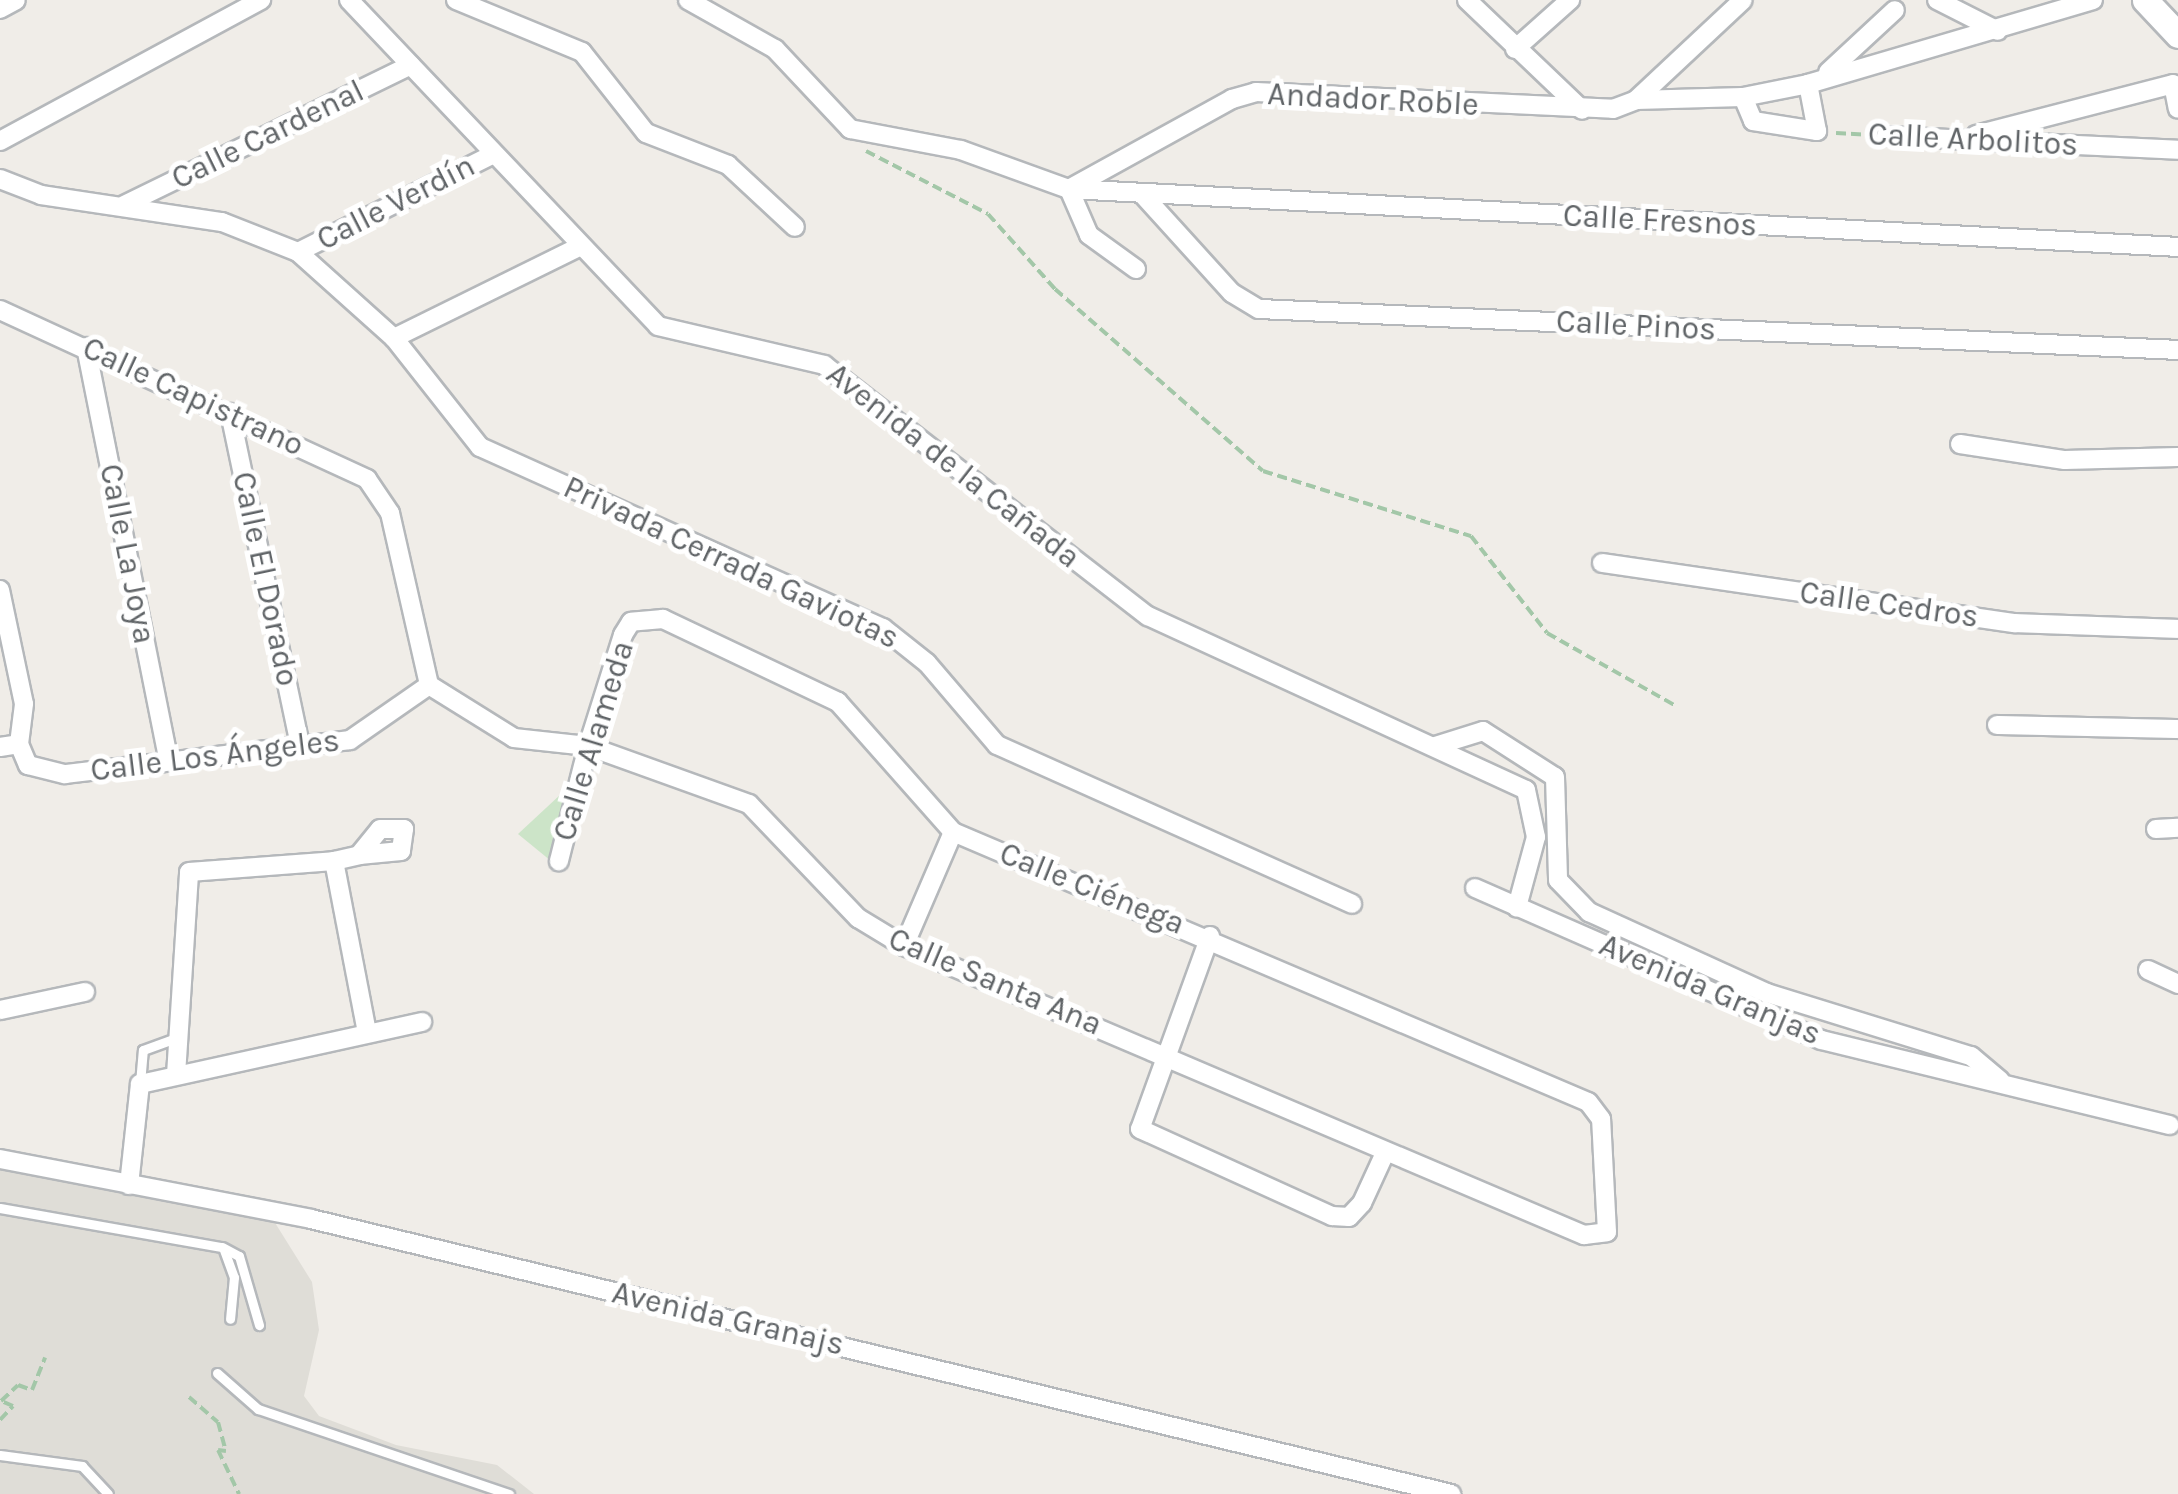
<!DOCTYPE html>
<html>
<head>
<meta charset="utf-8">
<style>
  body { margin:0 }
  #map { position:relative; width:2178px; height:1494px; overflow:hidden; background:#f0ede8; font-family:Karla,sans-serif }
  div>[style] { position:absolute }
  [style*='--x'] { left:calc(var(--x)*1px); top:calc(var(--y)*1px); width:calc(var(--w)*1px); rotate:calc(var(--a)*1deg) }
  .education>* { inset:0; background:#dfddd7 }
  .green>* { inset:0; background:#cce4c8 }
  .path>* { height:4px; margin-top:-2px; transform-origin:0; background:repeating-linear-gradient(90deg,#a3c7a8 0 10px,transparent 0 15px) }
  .roads { filter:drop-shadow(2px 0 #b5b8bb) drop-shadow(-2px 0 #b5b8bb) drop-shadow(0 2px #b5b8bb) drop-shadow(0 -2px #b5b8bb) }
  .lane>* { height:9px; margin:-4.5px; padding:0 4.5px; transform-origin:4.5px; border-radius:4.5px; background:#fff }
  .street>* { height:18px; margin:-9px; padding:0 9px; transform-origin:9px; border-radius:9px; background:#fff }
  .secondary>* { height:25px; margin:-12.5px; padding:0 12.5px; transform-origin:12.5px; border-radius:12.5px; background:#fff }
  span { translate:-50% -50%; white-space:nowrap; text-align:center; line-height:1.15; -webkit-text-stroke:10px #fff; paint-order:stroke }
  .street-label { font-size:32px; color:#606467 }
</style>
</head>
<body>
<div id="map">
  <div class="education">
    <div style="clip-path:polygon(0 1160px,267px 1210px,312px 1282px,319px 1330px,304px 1396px,319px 1416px,396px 1445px,497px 1465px,534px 1494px,0 1494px)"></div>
  </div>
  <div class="green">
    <div style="clip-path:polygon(575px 781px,551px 861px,518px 834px)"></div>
  </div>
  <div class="path">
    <div style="--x:1836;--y:133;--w:36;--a:3"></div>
    <div style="--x:866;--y:151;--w:137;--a:27.3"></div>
    <div style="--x:988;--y:214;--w:101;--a:48.2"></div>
    <div style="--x:1055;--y:289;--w:276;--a:41.2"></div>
    <div style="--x:1263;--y:471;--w:218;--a:17.4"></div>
    <div style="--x:1471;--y:536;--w:123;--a:51.9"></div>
    <div style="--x:1547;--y:633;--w:148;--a:29.5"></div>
    <div style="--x:189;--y:1397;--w:38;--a:41"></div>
    <div style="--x:218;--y:1422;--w:30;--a:75"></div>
    <div style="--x:226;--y:1451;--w:8;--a:-173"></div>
    <div style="--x:218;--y:1450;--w:49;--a:64.5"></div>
    <div style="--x:0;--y:1420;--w:19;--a:-47"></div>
    <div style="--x:13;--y:1406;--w:13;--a:-157"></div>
    <div style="--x:1;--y:1401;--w:23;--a:-43"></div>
    <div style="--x:18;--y:1385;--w:15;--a:20"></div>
    <div style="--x:32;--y:1390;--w:35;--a:-68"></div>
  </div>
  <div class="roads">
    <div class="lane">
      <div style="--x:140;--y:1083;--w:33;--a:-85"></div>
      <div style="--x:143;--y:1050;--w:38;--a:-20"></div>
      <div style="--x:0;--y:1208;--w:225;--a:10"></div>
      <div style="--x:222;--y:1247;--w:19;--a:28"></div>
      <div style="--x:239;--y:1256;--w:72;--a:73.8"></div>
      <div style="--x:224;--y:1250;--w:29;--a:70"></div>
      <div style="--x:234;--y:1277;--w:42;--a:95.4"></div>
      <div style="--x:217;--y:1373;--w:55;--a:41.3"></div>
      <div style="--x:258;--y:1409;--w:265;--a:18.7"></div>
      <div style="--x:0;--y:1455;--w:83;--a:7.6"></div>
      <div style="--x:82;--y:1466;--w:38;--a:47"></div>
    </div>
    <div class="street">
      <div style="--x:349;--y:0;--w:449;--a:46.5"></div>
      <div style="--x:658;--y:326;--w:171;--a:13.2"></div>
      <div style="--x:824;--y:365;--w:410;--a:37.8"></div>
      <div style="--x:1148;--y:616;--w:416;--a:24.7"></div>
      <div style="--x:1526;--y:790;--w:48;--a:78"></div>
      <div style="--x:1536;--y:837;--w:73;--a:105.2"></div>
      <div style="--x:456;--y:0;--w:136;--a:22.4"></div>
      <div style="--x:582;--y:52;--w:103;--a:51.7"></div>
      <div style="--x:646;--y:133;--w:88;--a:21.3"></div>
      <div style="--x:728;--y:165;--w:91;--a:42.8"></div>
      <div style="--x:688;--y:0;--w:100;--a:29.4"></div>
      <div style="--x:775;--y:49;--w:110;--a:46.8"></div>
      <div style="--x:850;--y:129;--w:113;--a:10.7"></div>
      <div style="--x:961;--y:150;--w:115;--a:19.9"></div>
      <div style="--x:1069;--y:189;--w:1111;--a:2.99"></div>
      <div style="--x:1467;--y:0;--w:159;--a:43.7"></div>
      <div style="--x:1937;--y:0;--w:68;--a:26.9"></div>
      <div style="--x:0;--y:9;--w:18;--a:-29"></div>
      <div style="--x:1515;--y:49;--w:74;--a:-41.7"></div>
      <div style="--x:1828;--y:72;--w:91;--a:-42.8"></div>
      <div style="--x:1743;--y:97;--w:26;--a:67"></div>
      <div style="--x:1753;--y:121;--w:65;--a:8.9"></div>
      <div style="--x:1817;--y:131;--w:48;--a:-100.8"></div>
      <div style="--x:1636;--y:100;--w:107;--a:-1.6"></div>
      <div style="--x:1743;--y:97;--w:66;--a:-11.3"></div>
      <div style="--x:1808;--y:84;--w:297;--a:-16.4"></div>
      <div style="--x:1976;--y:135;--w:203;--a:-14.5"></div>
      <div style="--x:2173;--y:84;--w:25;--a:79"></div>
      <div style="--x:1886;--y:136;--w:292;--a:2.7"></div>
      <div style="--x:0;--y:141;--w:297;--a:-28.4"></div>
      <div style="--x:0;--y:179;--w:44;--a:21.3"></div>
      <div style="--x:41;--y:195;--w:183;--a:8.5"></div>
      <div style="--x:222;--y:222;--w:82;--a:21.5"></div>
      <div style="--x:298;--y:252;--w:129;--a:41.9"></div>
      <div style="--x:394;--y:338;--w:139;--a:51.7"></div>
      <div style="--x:480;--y:447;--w:442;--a:24.2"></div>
      <div style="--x:883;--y:628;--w:56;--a:38.5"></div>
      <div style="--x:927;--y:663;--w:108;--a:49.5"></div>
      <div style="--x:997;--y:745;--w:389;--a:24.1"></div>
      <div style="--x:1143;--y:195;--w:132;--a:47.8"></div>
      <div style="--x:1232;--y:293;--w:31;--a:31"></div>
      <div style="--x:1259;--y:309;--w:920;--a:2.55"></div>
      <div style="--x:124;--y:205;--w:319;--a:-26"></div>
      <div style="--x:298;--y:252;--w:219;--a:-26.6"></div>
      <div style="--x:1136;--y:269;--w:58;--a:-144.1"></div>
      <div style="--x:1089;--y:235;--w:50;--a:-113.5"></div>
      <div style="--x:1069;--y:189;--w:186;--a:-28.9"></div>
      <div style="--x:1232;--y:99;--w:25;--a:-16"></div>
      <div style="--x:1256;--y:92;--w:357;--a:2.7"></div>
      <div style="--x:1613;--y:109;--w:25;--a:-21"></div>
      <div style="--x:1636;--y:100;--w:146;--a:-43.1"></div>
      <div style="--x:0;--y:310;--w:404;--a:24.7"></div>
      <div style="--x:367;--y:479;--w:41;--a:55.9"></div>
      <div style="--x:390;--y:513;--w:176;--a:77.2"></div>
      <div style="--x:394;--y:338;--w:208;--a:-26.2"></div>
      <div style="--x:86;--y:347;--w:422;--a:78.7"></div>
      <div style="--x:230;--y:413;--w:340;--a:78.1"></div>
      <div style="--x:1960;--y:444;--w:106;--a:8.7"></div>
      <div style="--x:2065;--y:460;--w:113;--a:-1.5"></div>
      <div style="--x:1602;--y:563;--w:417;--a:8.3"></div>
      <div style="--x:2015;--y:623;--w:163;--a:2.1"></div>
      <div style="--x:0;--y:590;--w:116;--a:78.1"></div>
      <div style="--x:24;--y:704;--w:40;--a:97.1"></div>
      <div style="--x:429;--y:685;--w:100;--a:31.9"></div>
      <div style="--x:514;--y:738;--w:74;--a:6.2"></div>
      <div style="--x:588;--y:746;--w:171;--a:19.8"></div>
      <div style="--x:749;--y:804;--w:158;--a:46.3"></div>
      <div style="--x:858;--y:918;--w:54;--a:31.3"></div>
      <div style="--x:904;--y:946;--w:739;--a:23.03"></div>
      <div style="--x:1584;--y:1235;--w:23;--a:-7"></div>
      <div style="--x:1607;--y:1232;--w:113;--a:-93"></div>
      <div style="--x:1601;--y:1119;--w:21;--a:-127"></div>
      <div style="--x:1588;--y:1102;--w:690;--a:-156.96"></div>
      <div style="--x:953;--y:832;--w:174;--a:-131.5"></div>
      <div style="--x:838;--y:702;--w:194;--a:-154.6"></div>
      <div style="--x:663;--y:619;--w:32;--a:175"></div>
      <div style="--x:631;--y:622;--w:15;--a:122"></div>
      <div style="--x:623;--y:635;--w:116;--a:107.5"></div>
      <div style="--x:588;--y:746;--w:119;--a:104.2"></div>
      <div style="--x:1997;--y:725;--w:181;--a:1.3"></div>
      <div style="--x:1435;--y:746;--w:50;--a:-17.4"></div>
      <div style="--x:1483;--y:731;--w:85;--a:32.6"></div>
      <div style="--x:1555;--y:777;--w:103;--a:88.3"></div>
      <div style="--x:1558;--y:880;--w:45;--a:45.9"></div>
      <div style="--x:1589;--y:912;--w:196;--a:24.5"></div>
      <div style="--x:1767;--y:993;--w:214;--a:17.2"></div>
      <div style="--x:1971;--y:1056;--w:38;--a:40"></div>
      <div style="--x:0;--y:747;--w:19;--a:-9"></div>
      <div style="--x:19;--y:744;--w:23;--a:67"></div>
      <div style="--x:28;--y:765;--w:38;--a:14"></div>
      <div style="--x:65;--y:774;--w:287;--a:-6.8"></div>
      <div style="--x:350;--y:740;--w:96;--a:-34.8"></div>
      <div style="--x:2156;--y:829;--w:22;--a:-3"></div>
      <div style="--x:334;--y:861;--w:174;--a:79.1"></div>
      <div style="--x:1475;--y:888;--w:378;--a:23.7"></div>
      <div style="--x:1821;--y:1040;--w:359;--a:13.7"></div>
      <div style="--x:1210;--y:936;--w:205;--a:109.9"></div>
      <div style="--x:1140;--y:1129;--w:211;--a:24.4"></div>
      <div style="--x:1332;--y:1216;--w:17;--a:3"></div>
      <div style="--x:1349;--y:1217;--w:19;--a:-47"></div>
      <div style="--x:1362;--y:1203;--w:55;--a:-65.3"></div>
      <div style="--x:904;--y:946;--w:124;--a:-66.7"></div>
      <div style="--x:2148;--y:970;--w:33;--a:25"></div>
      <div style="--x:0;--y:1010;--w:87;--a:-12"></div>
      <div style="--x:176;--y:1075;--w:203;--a:-86.3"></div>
      <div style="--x:189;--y:872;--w:145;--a:-4.3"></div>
      <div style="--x:334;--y:861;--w:26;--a:-13"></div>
      <div style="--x:359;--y:855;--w:33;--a:-51"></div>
      <div style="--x:380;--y:829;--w:24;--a:0"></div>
      <div style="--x:404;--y:829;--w:22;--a:98"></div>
      <div style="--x:401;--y:851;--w:42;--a:174.6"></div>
      <div style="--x:0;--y:1159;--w:317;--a:10.9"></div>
      <div style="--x:311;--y:1219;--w:1173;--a:13.56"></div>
      <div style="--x:129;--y:1185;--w:102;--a:-83.8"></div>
      <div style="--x:140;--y:1084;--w:289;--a:-12.4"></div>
    </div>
    <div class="secondary">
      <div style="--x:2145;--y:0;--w:48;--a:46.7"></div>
    </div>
  </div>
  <div class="street-label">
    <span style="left:1373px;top:100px;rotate:3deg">Andador Roble</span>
    <span style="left:268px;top:135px;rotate:-26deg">Calle Cardenal</span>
    <span style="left:1973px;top:140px;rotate:3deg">Calle Arbolitos</span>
    <span style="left:396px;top:203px;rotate:-27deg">Calle Verdín</span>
    <span style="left:1660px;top:221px;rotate:3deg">Calle Fresnos</span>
    <span style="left:1636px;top:326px;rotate:3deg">Calle Pinos</span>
    <span style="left:193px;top:397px;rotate:25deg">Calle Capistrano</span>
    <span style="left:953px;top:466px;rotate:38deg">Avenida de la Cañada</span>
    <span style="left:127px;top:554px;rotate:79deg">Calle La Joya</span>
    <span style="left:731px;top:563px;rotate:25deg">Privada Cerrada Gaviotas</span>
    <span style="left:265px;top:579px;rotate:78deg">Calle El Dorado</span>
    <span style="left:1889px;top:605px;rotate:8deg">Calle Cedros</span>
    <span style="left:594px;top:741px;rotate:-73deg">Calle Alameda</span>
    <span style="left:215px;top:756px;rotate:-7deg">Calle Los Ángeles</span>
    <span style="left:1092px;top:889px;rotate:22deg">Calle Ciénega</span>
    <span style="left:995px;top:982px;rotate:23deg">Calle Santa Ana</span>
    <span style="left:1710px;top:990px;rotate:23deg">Avenida Granjas</span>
    <span style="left:728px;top:1319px;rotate:13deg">Avenida Granajs</span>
  </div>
</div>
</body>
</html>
